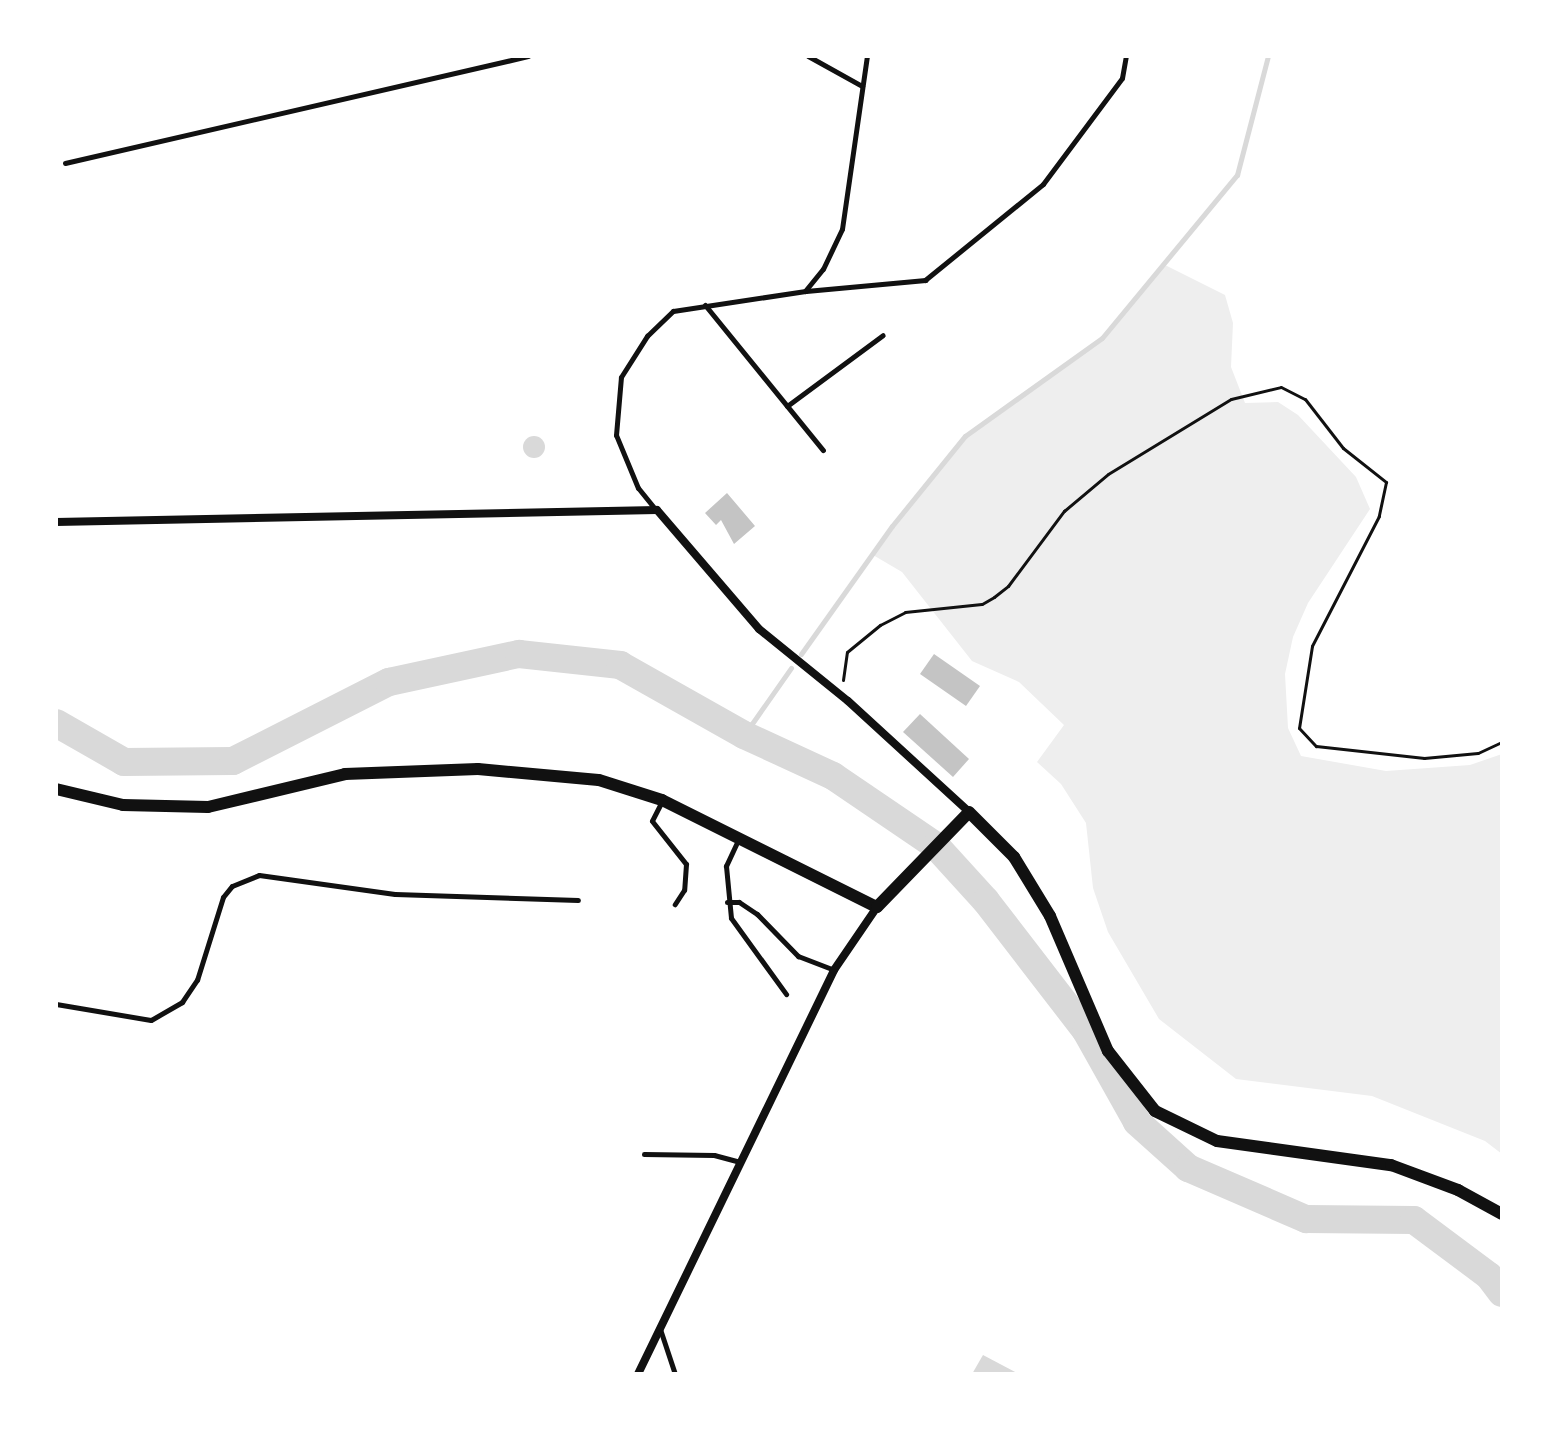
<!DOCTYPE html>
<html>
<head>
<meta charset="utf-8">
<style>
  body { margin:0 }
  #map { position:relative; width:1558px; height:1430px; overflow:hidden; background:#fff; font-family:"Source Serif 4",serif }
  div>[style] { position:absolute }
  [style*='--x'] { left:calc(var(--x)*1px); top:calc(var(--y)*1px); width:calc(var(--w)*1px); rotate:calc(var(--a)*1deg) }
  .green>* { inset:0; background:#eee }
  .water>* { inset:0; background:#d9d9d9 }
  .round { border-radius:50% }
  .stream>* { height:5px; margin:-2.5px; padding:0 2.5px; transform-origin:2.5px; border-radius:2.5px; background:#d9d9d9 }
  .river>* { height:28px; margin:-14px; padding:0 14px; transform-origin:14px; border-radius:14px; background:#d9d9d9 }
  .building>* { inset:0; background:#c4c4c4 }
  .path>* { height:3px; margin:-1.5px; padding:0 1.5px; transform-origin:1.5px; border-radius:1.5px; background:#111 }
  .service>* { height:5px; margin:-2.5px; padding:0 2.5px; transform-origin:2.5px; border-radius:2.5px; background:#111 }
  .minor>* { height:8px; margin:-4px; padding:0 4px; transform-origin:4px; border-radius:4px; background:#111 }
  .tertiary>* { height:12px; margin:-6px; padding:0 6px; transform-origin:6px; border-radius:6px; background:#111 }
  span { translate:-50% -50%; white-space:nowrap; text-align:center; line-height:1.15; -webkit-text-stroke:6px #fff; paint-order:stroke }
  .frame { position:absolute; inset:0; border:58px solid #fff; pointer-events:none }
</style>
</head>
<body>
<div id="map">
  <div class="green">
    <div style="clip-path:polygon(1163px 264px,1225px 295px,1233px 323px,1231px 367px,1245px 403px,1278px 402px,1298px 415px,1356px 477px,1370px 509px,1308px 603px,1293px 637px,1285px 674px,1288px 728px,1301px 756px,1386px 771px,1470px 765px,1502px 754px,1502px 1154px,1485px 1141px,1372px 1096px,1236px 1079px,1159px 1019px,1108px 932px,1093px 888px,1086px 823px,1061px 784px,1037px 762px,1064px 725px,1019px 682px,972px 661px,902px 572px,873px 555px,965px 436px,1102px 338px)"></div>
  </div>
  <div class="water">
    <div class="round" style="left:523px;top:436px;width:22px;height:22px"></div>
    <div style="clip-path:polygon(983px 1355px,1019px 1374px,972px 1374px)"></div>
  </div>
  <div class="stream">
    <div style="--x:801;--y:654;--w:157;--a:-54.6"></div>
    <div style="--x:892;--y:526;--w:116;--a:-51"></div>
    <div style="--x:965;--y:436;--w:168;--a:-35.6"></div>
    <div style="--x:1102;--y:338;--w:212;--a:-50.4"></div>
    <div style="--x:1237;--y:175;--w:123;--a:-75.4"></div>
    <div style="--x:744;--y:735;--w:82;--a:-55"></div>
  </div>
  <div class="river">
    <div style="--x:56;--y:723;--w:78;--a:29.8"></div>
    <div style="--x:124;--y:762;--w:109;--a:-0.5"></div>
    <div style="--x:233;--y:761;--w:175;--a:-26.9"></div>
    <div style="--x:389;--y:682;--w:133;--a:-12.2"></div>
    <div style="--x:519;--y:654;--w:102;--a:6.2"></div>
    <div style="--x:620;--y:665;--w:142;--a:29.4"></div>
    <div style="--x:744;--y:735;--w:98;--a:24.7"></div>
    <div style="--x:833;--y:776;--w:125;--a:34.2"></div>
    <div style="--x:936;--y:846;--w:74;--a:47.7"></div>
    <div style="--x:986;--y:901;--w:164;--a:52.4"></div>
    <div style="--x:1086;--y:1031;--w:104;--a:60.7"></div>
    <div style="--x:1137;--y:1122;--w:69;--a:42"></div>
    <div style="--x:1188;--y:1168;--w:129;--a:23.4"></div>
    <div style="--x:1306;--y:1219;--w:108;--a:0.5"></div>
    <div style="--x:1414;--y:1220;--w:94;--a:36.7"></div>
    <div style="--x:1489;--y:1276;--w:21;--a:53"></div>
  </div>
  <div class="building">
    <div style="clip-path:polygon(727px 493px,755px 526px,734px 544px,721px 520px,716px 525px,705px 513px)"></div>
    <div style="clip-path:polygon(934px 654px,980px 686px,966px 706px,920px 674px)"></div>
    <div style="clip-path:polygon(920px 714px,969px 759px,953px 777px,903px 732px)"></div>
  </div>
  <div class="path">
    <div style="--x:843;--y:680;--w:28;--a:-82"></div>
    <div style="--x:847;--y:652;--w:43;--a:-39.3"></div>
    <div style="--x:880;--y:625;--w:28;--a:-27"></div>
    <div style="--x:905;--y:612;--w:77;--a:-5.9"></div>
    <div style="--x:982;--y:604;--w:14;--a:-30"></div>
    <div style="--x:994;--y:597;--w:18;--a:-38"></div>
    <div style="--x:1008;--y:586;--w:94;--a:-53.3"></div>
    <div style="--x:1064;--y:511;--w:57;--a:-40.1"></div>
    <div style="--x:1108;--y:474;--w:144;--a:-31.4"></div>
    <div style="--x:1231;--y:399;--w:51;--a:-13.5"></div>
    <div style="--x:1281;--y:387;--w:27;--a:27"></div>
    <div style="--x:1305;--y:399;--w:62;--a:52.2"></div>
    <div style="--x:1343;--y:448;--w:55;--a:38.3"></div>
    <div style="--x:1386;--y:482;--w:35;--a:102"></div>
    <div style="--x:1379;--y:516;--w:146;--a:117.3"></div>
    <div style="--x:1312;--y:646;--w:83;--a:99"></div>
    <div style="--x:1299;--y:728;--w:25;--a:47"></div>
    <div style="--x:1316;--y:746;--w:109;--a:6.3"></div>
    <div style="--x:1424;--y:758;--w:54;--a:-5.3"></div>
    <div style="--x:1478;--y:753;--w:26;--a:-25"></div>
  </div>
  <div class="service">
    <div style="--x:808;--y:56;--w:62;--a:29.1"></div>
    <div style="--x:65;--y:163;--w:475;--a:-13"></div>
    <div style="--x:806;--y:291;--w:120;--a:-5.3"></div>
    <div style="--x:925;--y:280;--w:152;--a:-39.1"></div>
    <div style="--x:1043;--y:184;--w:132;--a:-53.3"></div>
    <div style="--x:1122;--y:78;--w:22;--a:-80"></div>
    <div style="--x:705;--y:305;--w:187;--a:50.9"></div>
    <div style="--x:787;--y:406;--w:119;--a:-36.5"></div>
    <div style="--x:656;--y:510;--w:28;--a:-129"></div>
    <div style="--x:638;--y:488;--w:57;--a:-112.5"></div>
    <div style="--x:616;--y:435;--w:58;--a:-85.1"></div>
    <div style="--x:621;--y:377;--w:49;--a:-57.6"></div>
    <div style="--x:647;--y:336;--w:36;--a:-44"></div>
    <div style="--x:673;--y:311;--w:134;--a:-8.6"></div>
    <div style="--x:805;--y:291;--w:28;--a:-51"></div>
    <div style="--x:823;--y:269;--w:44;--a:-64.6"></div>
    <div style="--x:842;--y:229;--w:175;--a:-81.8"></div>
    <div style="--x:662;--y:801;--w:22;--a:117"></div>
    <div style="--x:652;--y:821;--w:55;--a:51.7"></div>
    <div style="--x:686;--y:864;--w:26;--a:94"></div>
    <div style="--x:684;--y:890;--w:17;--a:123"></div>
    <div style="--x:739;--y:838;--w:31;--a:115"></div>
    <div style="--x:726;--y:866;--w:52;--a:84.5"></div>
    <div style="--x:731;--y:918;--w:94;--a:54.1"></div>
    <div style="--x:727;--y:902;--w:12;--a:0"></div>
    <div style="--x:739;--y:902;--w:22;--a:34"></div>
    <div style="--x:757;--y:914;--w:59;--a:45.7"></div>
    <div style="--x:798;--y:956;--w:39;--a:21"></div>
    <div style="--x:56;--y:1004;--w:96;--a:9.6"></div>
    <div style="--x:151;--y:1020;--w:36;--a:-30"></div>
    <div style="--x:182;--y:1002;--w:27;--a:-56"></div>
    <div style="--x:197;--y:980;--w:87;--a:-72.6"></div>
    <div style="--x:223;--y:897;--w:14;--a:-51"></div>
    <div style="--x:232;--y:886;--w:29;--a:-22"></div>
    <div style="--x:259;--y:875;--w:137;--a:8"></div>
    <div style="--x:395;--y:894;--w:183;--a:1.9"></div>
    <div style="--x:644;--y:1154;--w:70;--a:0.8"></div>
    <div style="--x:714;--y:1155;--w:28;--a:15"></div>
    <div style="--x:660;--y:1329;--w:47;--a:71.6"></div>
  </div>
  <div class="minor">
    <div style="--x:56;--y:522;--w:601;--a:-1.14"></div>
    <div style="--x:657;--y:510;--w:157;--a:49.4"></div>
    <div style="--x:759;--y:629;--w:114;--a:39"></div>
    <div style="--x:848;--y:701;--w:164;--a:42.5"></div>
    <div style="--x:638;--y:1374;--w:449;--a:-64.1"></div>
    <div style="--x:834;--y:970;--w:76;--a:-55.7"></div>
  </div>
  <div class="tertiary">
    <div style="--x:56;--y:789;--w:69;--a:13.4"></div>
    <div style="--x:123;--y:805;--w:85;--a:1.3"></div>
    <div style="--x:208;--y:807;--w:141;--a:-13.5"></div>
    <div style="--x:345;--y:774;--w:133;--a:-2.2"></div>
    <div style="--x:478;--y:769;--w:121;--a:5.2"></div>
    <div style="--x:599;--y:780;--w:66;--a:17.6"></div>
    <div style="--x:662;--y:800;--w:240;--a:26.5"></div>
    <div style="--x:877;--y:907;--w:132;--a:-45.9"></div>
    <div style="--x:969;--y:812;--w:64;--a:45"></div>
    <div style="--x:1014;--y:857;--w:69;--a:58.6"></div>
    <div style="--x:1050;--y:916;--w:147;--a:66.8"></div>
    <div style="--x:1108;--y:1051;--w:76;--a:51.9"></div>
    <div style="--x:1155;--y:1111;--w:69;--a:25.8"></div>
    <div style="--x:1217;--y:1141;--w:176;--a:7.9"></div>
    <div style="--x:1391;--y:1165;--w:72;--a:20.5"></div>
    <div style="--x:1458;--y:1190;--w:50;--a:28.6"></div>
  </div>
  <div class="frame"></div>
</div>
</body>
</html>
